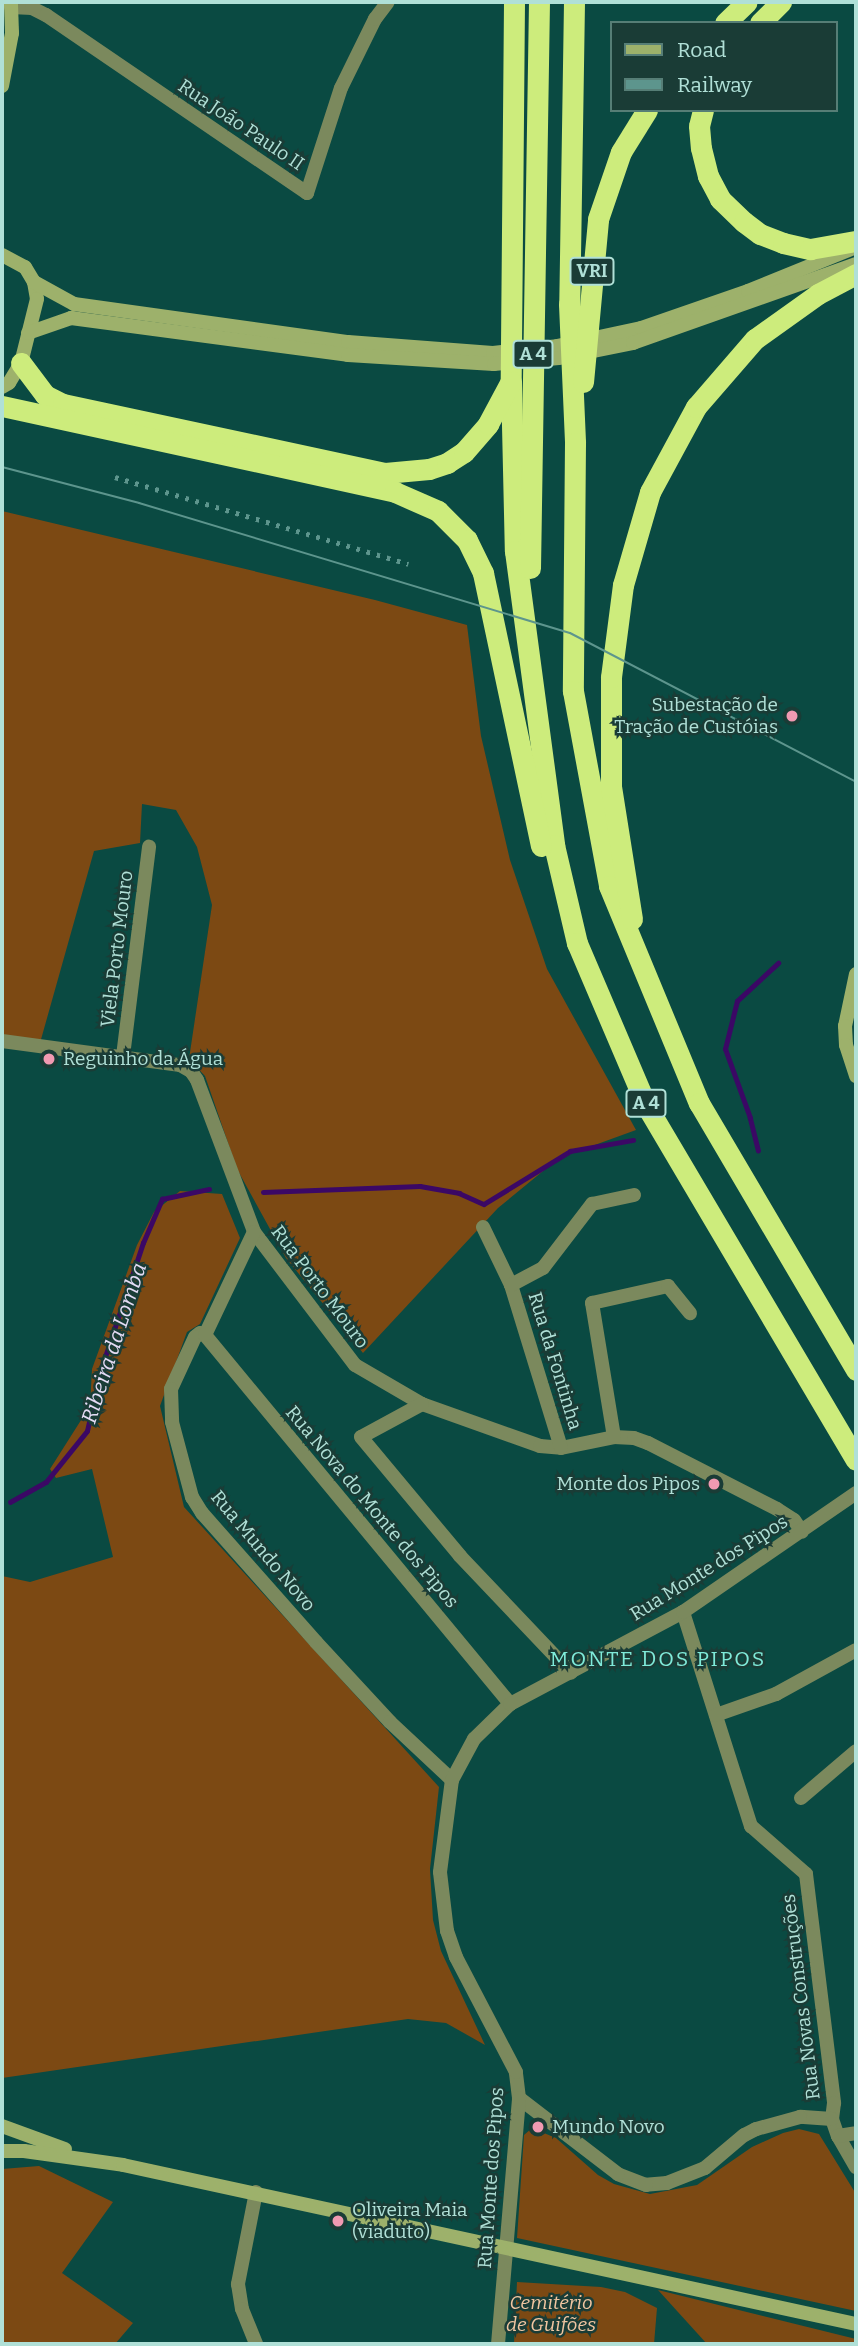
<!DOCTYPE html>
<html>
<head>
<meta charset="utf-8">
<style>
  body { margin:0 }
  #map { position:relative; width:858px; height:2346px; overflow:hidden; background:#0a4a42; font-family:Bitter,serif }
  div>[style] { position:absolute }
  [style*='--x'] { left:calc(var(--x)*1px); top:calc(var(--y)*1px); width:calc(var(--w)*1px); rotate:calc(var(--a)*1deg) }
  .green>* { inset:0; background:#7c4913 }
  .stream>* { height:4.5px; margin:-2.25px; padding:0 2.25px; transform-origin:2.25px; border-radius:2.25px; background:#3b0865 }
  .minor>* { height:14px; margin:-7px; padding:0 7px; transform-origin:7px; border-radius:7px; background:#7b895d }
  .tertiary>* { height:14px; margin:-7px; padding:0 7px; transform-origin:7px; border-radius:7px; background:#7b895d }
  .secondary>* { height:14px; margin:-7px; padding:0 7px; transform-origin:7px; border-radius:7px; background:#9db16b }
  .motorway>* { height:21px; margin:-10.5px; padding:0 10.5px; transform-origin:10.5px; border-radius:10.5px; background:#cdec7c }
  .tram>* { height:2px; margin:-1px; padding:0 1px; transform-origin:1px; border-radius:1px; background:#5d958d }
  .rail>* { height:4.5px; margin-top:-2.25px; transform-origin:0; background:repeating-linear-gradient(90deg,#5d958d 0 3.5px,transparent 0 10.5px) }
  .dots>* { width:19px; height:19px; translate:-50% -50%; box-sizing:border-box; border:4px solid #1a3c36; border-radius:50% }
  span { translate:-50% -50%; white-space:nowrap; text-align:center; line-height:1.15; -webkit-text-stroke:5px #1a3c36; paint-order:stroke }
  .shield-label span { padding:2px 5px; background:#1a3c36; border:2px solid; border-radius:5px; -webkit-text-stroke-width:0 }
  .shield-label { font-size:18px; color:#b0e0d7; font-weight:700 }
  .street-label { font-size:19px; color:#b0e0d7 }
  .poi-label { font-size:19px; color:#b0e0d7 }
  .right { translate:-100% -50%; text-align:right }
  .left { translate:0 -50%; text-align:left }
  .park-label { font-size:19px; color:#f1c6a1; font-style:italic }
  .water-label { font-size:21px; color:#e5dcf5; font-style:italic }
  .neighbourhood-label { font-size:21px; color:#7fead9; letter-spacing:2px }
  .frame { position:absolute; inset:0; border:4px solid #b0e0d7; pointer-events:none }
  .legend { position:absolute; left:610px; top:21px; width:228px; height:91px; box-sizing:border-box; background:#1a3c36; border:2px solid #567e76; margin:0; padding:9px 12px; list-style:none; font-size:21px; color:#b0e0d7 }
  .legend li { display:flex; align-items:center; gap:14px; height:35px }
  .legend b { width:35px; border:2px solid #567e76 }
</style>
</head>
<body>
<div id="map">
  <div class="green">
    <div style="clip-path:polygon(2px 511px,375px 600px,467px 625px,481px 736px,510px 860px,547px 969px,636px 1130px,559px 1158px,498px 1208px,363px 1353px,286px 1258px,237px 1169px,205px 1076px,189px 1059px,212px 905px,197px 847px,176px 810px,142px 804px,140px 843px,94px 851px,40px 1043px,2px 1035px)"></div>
    <div style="clip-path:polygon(180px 1191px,222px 1194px,240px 1238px,200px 1324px,187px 1332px,160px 1406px,184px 1507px,439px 1787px,430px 1869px,433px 1920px,441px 1951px,485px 2045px,446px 2023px,408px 2019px,2px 2078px,2px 1576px,30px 1582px,113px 1557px,92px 1469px,56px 1478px,50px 1469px,90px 1406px,92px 1369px,137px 1245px,154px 1212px)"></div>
    <div style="clip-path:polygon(532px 2128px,556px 2138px,598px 2175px,614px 2184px,650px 2194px,697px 2185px,752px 2147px,783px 2133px,799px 2129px,819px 2134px,856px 2194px,856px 2311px,517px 2238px,524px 2135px)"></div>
    <div style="clip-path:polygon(39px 2166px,113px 2202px,62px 2273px,133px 2323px,115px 2344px,2px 2344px,2px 2169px)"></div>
    <div style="clip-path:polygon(517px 2282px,601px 2287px,625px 2292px,657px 2308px,654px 2344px,514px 2344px)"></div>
    <div style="clip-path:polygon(658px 2290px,856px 2339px,856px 2344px,707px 2344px)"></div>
  </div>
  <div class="stream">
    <div style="--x:758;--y:1151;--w:34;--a:-104"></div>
    <div style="--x:750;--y:1118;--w:73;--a:-109.9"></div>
    <div style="--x:725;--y:1049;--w:49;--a:-76"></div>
    <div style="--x:737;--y:1001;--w:56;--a:-42.8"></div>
    <div style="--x:263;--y:1192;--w:157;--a:-2.2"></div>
    <div style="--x:420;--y:1186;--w:40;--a:10"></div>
    <div style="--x:459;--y:1193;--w:27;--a:24"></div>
    <div style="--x:484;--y:1204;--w:101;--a:-31.6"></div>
    <div style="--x:570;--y:1151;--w:64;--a:-9.9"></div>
    <div style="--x:10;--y:1502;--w:41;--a:-29.1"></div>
    <div style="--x:46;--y:1482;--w:65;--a:-51.2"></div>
    <div style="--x:87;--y:1431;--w:64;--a:-77.3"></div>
    <div style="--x:101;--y:1369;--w:133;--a:-71.6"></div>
    <div style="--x:143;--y:1243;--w:48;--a:-66.6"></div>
    <div style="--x:162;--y:1199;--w:48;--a:-12"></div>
  </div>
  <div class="minor">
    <div style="--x:11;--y:7;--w:21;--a:3"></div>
    <div style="--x:32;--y:8;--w:16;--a:27"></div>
    <div style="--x:46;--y:15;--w:316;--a:34.3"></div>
    <div style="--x:307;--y:193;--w:110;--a:-72.1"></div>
    <div style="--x:341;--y:88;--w:77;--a:-63.8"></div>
    <div style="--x:375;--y:19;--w:21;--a:-53"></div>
    <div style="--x:2;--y:1041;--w:180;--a:7.7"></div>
    <div style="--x:180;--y:1065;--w:13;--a:29"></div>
    <div style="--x:191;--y:1071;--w:11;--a:56"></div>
    <div style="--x:197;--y:1080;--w:162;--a:69.4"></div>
    <div style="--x:254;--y:1232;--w:167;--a:52.8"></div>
    <div style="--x:355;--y:1365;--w:78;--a:30.2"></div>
    <div style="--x:422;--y:1404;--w:125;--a:19.6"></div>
    <div style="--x:540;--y:1446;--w:21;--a:5"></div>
    <div style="--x:561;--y:1448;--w:54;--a:-11.7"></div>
    <div style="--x:614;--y:1437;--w:20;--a:3"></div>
    <div style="--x:634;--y:1438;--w:15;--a:20"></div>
    <div style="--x:648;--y:1443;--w:145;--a:27.1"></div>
    <div style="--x:777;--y:1509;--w:20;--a:33"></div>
    <div style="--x:794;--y:1520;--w:14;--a:56"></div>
    <div style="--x:123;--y:1056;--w:211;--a:-82.9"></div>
    <div style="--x:483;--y:1227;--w:64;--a:64.2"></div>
    <div style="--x:511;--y:1285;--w:170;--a:72.9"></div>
    <div style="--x:511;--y:1285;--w:36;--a:-28"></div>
    <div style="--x:543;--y:1268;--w:81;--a:-52.6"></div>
    <div style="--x:592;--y:1204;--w:43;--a:-12.1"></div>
    <div style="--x:205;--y:1335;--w:5;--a:-158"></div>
    <div style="--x:200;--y:1333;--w:6;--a:141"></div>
    <div style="--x:195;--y:1337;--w:57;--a:114.8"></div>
    <div style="--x:171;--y:1389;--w:33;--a:88"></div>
    <div style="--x:172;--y:1422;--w:78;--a:75.1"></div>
    <div style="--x:192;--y:1497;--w:19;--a:58"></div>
    <div style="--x:202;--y:1513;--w:172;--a:48.5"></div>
    <div style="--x:316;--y:1642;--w:109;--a:47.2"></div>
    <div style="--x:390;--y:1722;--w:85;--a:43.1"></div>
    <div style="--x:205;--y:1335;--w:479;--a:50.4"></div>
    <div style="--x:205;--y:1335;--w:114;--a:-64.6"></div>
    <div style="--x:422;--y:1404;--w:69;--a:151.6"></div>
    <div style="--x:361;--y:1437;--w:155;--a:50.2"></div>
    <div style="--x:460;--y:1556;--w:161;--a:46.5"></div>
    <div style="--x:614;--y:1437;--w:136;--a:-99.3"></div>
    <div style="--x:592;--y:1303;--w:78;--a:-12.6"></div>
    <div style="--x:668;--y:1286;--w:35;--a:51"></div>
    <div style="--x:683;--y:1612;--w:225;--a:72.4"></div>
    <div style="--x:751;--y:1826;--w:73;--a:41.1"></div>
    <div style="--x:806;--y:1874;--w:231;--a:83"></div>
    <div style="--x:834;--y:2103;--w:16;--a:97"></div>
    <div style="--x:832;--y:2119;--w:18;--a:71"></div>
    <div style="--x:838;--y:2136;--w:36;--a:60"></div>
    <div style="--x:716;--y:1715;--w:64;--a:-19.3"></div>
    <div style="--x:776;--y:1694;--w:91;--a:-28.8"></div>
    <div style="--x:801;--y:1798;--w:72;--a:-40.5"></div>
    <div style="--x:832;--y:2119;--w:32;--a:-176"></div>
    <div style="--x:800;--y:2117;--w:46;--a:164.7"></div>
    <div style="--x:756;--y:2129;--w:13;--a:153"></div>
    <div style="--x:744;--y:2135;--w:51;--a:139.8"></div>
    <div style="--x:705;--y:2168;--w:41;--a:158.5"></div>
    <div style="--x:667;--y:2183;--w:21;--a:175"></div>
    <div style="--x:646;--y:2185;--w:30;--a:-159"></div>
    <div style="--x:618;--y:2174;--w:125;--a:-142.5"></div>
    <div style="--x:519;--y:2098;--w:26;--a:-97"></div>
    <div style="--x:516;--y:2072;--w:130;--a:-117.6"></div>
    <div style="--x:456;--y:1957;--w:28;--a:-109"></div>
    <div style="--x:447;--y:1931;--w:59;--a:-96.8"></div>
    <div style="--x:440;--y:1872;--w:93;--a:-82.6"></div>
    <div style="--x:452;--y:1780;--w:47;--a:-61.8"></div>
    <div style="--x:474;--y:1739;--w:50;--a:-44.2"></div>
    <div style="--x:510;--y:1704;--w:196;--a:-28"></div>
    <div style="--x:683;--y:1612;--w:210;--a:-34.5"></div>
    <div style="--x:838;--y:2136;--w:18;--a:-9"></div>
    <div style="--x:256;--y:2192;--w:94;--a:101.1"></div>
    <div style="--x:238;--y:2284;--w:25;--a:81"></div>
    <div style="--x:242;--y:2309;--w:38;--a:68"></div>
  </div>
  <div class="tertiary">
    <div style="--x:498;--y:2344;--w:247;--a:-85.1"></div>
  </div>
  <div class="secondary">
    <div style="--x:2;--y:86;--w:54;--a:-79.3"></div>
    <div style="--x:12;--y:33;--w:31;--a:-92"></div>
    <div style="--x:2;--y:255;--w:26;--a:28"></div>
    <div style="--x:25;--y:267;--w:17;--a:59"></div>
    <div style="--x:34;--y:282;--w:17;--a:80"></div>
    <div style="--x:37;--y:299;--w:66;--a:104"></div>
    <div style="--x:21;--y:363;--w:23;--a:121"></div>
    <div style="--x:9;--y:383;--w:8;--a:150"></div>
    <div style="--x:34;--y:282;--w:46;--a:28.8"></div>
    <div style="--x:74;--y:304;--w:277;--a:7.9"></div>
    <div style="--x:348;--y:342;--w:145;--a:4.3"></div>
    <div style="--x:493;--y:353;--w:64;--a:-6.2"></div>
    <div style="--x:557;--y:346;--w:86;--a:-12.1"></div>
    <div style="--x:641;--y:328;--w:113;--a:-19.1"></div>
    <div style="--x:748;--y:291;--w:114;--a:-22.1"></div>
    <div style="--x:28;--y:333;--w:46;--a:-19.2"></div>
    <div style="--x:71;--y:318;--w:279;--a:7.6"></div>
    <div style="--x:348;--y:355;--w:146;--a:3.5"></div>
    <div style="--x:494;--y:364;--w:65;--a:-5.3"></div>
    <div style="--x:559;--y:358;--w:76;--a:-11.5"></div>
    <div style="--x:633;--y:343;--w:237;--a:-19.5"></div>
    <div style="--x:856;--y:974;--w:53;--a:101.9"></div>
    <div style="--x:845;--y:1026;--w:19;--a:87"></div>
    <div style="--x:846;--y:1045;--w:33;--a:72"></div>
    <div style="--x:2;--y:2126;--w:67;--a:20.1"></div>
    <div style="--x:2;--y:2151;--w:22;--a:0"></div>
    <div style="--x:24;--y:2151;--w:100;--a:8"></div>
    <div style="--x:123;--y:2165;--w:750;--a:12.24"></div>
  </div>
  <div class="motorway">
    <div style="--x:514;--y:2;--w:379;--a:90.5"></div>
    <div style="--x:511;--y:381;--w:170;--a:88.7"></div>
    <div style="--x:515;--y:551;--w:297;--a:82.4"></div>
    <div style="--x:554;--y:845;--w:101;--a:76.8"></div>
    <div style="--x:577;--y:943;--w:176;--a:66.9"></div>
    <div style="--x:646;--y:1105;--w:412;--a:59.4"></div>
    <div style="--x:574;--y:2;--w:302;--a:90.9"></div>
    <div style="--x:569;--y:304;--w:139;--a:87.5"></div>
    <div style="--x:575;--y:443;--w:248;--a:90.5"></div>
    <div style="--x:573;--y:691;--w:198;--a:79.5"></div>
    <div style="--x:609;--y:886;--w:235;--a:67.5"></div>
    <div style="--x:699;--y:1103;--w:310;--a:59.5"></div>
    <div style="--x:725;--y:23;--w:30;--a:-44"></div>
    <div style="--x:760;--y:23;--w:30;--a:-45"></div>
    <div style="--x:703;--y:110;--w:16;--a:104"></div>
    <div style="--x:699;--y:126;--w:22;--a:85"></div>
    <div style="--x:701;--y:148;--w:29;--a:76"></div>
    <div style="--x:708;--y:176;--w:26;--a:62"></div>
    <div style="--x:720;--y:199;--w:33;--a:44"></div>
    <div style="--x:744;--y:222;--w:20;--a:37"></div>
    <div style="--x:760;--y:234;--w:25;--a:21"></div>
    <div style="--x:783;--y:243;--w:28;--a:13"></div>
    <div style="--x:810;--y:249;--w:47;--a:-9.9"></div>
    <div style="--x:21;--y:363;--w:40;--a:53"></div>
    <div style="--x:45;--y:395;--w:20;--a:27"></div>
    <div style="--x:63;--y:404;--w:329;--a:12.1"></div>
    <div style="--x:385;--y:473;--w:44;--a:-5.2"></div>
    <div style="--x:429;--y:469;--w:19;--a:-18"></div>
    <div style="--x:447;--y:463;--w:20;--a:-33"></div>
    <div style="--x:464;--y:452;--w:37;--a:-49"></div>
    <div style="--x:488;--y:424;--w:47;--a:-61.8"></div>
    <div style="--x:583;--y:382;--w:164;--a:-84.7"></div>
    <div style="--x:598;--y:219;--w:71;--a:-71.1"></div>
    <div style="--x:621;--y:152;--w:49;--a:-58.2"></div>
    <div style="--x:2;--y:406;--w:402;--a:12.3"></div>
    <div style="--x:395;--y:492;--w:47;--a:23.8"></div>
    <div style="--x:438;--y:511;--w:41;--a:45"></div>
    <div style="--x:467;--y:540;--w:37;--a:64"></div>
    <div style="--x:483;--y:573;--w:279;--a:78"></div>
    <div style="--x:530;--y:568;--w:566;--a:-89.09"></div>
    <div style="--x:632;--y:919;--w:134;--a:-99"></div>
    <div style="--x:611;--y:787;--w:110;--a:-90"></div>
    <div style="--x:611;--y:677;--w:93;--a:-82.6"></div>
    <div style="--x:623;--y:585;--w:97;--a:-73.8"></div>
    <div style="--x:650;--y:492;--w:97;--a:-61.6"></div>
    <div style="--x:696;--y:407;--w:90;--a:-49.1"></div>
    <div style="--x:755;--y:339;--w:77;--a:-35.5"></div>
    <div style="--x:818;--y:294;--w:43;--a:-27.8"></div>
  </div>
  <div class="tram">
    <div style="--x:2;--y:467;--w:142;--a:14.7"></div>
    <div style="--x:139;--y:503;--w:450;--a:16.8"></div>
    <div style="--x:570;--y:633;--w:322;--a:27.5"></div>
  </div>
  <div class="rail">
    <div style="--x:115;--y:477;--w:306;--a:16.5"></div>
  </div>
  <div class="dots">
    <div style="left:792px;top:716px;background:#f19ab2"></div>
    <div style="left:49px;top:1059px;background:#f19ab2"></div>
    <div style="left:714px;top:1484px;background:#f19ab2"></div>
    <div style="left:538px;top:2127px;background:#f19ab2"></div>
    <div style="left:338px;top:2221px;background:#f19ab2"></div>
  </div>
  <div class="shield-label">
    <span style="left:592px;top:271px">VRI</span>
    <span style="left:533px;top:354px">A 4</span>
    <span style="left:646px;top:1103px">A 4</span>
  </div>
  <div class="street-label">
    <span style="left:241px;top:125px;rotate:34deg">Rua João Paulo II</span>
    <span style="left:117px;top:949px;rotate:-83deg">Viela Porto Mouro</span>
    <span style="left:320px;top:1287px;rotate:53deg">Rua Porto Mouro</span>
    <span style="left:555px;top:1361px;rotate:73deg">Rua da Fontinha</span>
    <span style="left:372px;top:1507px;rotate:50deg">Rua Nova do Monte dos Pipos</span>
    <span style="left:263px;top:1551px;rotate:50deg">Rua Mundo Novo</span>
    <span style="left:709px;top:1568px;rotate:-32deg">Rua Monte dos Pipos</span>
    <span style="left:801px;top:1997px;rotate:-97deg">Rua Novas Construções</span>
    <span style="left:491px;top:2178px;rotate:-86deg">Rua Monte dos Pipos</span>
  </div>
  <div class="poi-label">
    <span class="right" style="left:778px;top:716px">Subestação de<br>Tração de Custóias</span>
    <span class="left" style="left:63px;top:1059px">Reguinho da Água</span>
    <span class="right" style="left:700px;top:1484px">Monte dos Pipos</span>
    <span class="left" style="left:552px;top:2127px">Mundo Novo</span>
    <span class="left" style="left:352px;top:2221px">Oliveira Maia<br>(viaduto)</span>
  </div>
  <div class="park-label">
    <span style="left:551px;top:2314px">Cemitério<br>de Guifões</span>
  </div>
  <div class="water-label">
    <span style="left:114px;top:1343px;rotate:-72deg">Ribeira da Lomba</span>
  </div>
  <div class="neighbourhood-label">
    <span style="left:658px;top:1659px">MONTE DOS PIPOS</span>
  </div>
  <div class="frame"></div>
  <ul class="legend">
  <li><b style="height:9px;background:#9db16b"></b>Road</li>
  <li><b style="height:9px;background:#5d958d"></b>Railway</li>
  </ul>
</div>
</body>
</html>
